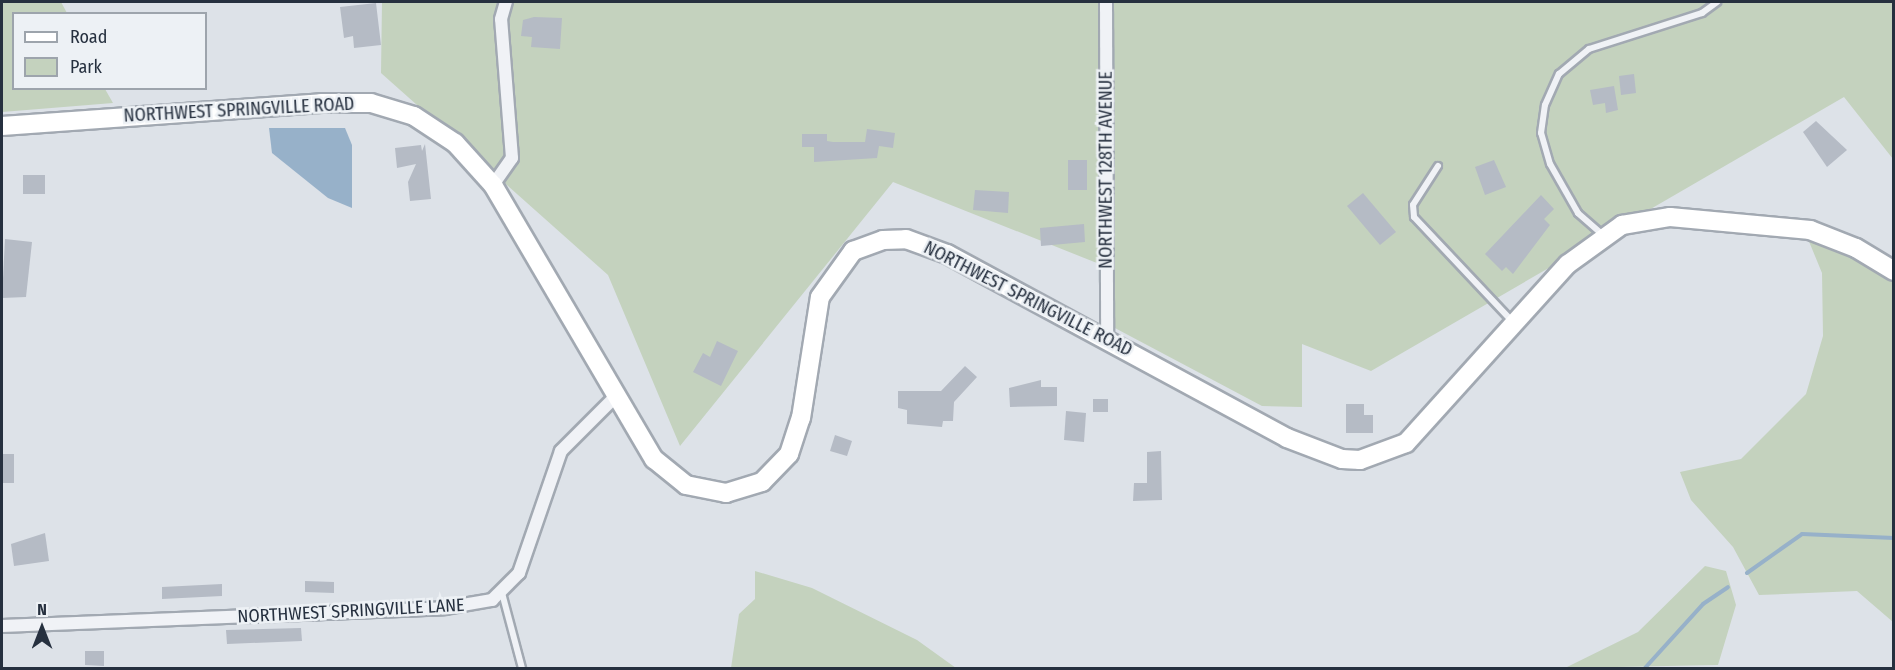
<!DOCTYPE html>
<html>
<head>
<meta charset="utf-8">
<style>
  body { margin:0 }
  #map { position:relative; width:1895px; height:670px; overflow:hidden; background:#dde2e8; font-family:"Fira Sans Condensed",sans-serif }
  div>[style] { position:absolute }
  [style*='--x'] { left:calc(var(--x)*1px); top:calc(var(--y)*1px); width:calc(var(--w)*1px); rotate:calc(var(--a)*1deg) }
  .green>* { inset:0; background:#c4d2be }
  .water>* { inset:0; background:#97b1c9 }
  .stream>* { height:4px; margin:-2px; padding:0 2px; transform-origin:2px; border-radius:2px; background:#97b1c9 }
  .building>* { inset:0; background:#b5bbc5 }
  .roads { filter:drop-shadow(2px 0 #a2a9b2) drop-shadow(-2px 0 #a2a9b2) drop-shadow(0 2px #a2a9b2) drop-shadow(0 -2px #a2a9b2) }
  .lane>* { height:6px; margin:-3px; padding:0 3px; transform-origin:3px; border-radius:3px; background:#f0f2f6 }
  .street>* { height:12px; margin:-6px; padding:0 6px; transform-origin:6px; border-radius:6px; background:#f0f2f6 }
  .secondary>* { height:18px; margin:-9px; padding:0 9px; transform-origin:9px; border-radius:9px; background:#fff }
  span { translate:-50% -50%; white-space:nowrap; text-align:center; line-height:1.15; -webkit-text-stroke:5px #edf1f5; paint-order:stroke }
  .street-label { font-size:18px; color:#26303f }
  .frame { position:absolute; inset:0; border:3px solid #26303f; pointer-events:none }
  .legend { position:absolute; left:12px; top:12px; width:195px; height:78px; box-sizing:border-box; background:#edf1f5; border:2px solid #9da4ac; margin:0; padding:8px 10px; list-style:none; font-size:18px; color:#26303f }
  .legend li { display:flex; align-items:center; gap:12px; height:30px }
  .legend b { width:30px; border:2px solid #9da4ac }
  .north { position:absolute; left:12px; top:598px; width:60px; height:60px; -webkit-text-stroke:4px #edf1f5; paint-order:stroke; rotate:0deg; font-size:16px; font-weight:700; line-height:24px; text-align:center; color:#26303f }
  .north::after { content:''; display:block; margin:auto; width:21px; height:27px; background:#26303f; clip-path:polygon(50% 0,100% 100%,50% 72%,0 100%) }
</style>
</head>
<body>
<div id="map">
  <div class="green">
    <div style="clip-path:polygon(2px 2px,61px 2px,67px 13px,14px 14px,14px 88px,105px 89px,113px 103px,2px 112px)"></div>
    <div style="clip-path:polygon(382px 2px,1893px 2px,1893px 159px,1844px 97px,1371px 371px,1302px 344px,1302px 407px,1262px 406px,1113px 327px,1112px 269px,893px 182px,680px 446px,608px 275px,381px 73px)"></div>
    <div style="clip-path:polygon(1808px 239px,1850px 253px,1893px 281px,1893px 622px,1857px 591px,1759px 595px,1733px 547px,1691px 500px,1680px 472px,1741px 459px,1806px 394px,1823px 336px,1822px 273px)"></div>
    <div style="clip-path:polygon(1705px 566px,1726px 571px,1736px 605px,1718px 665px,1565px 668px,1638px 632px)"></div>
    <div style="clip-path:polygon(755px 571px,812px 588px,917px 640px,956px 668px,731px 668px,739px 614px,755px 599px)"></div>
  </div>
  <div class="water">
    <div style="clip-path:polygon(269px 128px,345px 128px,352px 145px,352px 208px,328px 198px,272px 153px)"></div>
  </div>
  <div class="stream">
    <div style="--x:1747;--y:573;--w:67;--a:-35.3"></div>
    <div style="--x:1802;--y:534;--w:92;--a:2.5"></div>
    <div style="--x:1645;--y:668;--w:86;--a:-47.8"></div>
    <div style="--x:1703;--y:604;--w:30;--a:-34"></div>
  </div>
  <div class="building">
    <div style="clip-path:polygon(376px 3px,381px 45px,354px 48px,353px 36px,344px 38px,340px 7px)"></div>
    <div style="clip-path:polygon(534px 17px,562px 18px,560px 49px,531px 47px,532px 37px,521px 36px,523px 20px)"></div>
    <div style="clip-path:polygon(1634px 74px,1636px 93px,1621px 95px,1619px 76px)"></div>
    <div style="clip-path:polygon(1614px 86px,1618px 110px,1606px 113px,1605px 103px,1593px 105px,1590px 90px)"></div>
    <div style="clip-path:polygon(1816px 121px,1847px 150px,1827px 167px,1803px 132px)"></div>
    <div style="clip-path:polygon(867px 129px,895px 133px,893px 148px,879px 146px,877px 158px,814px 162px,814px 147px,802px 147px,802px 134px,827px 134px,827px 141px,833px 142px,865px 142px)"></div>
    <div style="clip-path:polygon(425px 144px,431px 199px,410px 201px,408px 182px,416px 164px,397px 168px,395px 148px,421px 145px,422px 151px)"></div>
    <div style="clip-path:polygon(1068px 160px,1087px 160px,1087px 190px,1068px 190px)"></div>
    <div style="clip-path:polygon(1494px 160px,1506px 187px,1485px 195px,1475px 167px)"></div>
    <div style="clip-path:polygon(23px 175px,45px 175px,45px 194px,23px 194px)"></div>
    <div style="clip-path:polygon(975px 190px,1009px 192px,1008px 213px,973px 210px)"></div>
    <div style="clip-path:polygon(1363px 193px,1396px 232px,1380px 245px,1347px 206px)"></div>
    <div style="clip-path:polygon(1541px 195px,1554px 209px,1544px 219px,1550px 225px,1513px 274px,1506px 267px,1502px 271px,1485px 254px)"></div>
    <div style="clip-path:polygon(1084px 224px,1085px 242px,1041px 246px,1040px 228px)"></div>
    <div style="clip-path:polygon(5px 239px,32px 242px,26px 297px,2px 298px)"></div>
    <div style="clip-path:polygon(717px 341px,738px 351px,721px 386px,693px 372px,703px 353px,710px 357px)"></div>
    <div style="clip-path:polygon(965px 366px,977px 377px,954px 402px,953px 421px,943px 421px,942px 427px,907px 424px,907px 410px,898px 408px,898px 391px,941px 391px)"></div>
    <div style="clip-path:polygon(1041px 380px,1041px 387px,1057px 387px,1057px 406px,1010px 407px,1009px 388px)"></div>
    <div style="clip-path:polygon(1093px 399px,1108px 399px,1108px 412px,1093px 412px)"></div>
    <div style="clip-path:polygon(1346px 404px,1364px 404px,1364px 415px,1373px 415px,1373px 433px,1346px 433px)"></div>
    <div style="clip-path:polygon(1066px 411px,1086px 413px,1084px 442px,1064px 440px)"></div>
    <div style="clip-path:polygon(835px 435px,852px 441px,847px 456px,830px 451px)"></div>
    <div style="clip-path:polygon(1161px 451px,1162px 500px,1133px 501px,1134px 483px,1147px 483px,1147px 452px)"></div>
    <div style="clip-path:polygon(2px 454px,14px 454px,14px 483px,2px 483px)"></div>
    <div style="clip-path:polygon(45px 533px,49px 561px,14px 566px,11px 544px)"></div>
    <div style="clip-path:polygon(305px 581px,334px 582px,334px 593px,305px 592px)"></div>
    <div style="clip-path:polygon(222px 584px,222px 596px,162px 599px,162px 587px)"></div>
    <div style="clip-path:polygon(301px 628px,302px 641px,227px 644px,226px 630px)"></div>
    <div style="clip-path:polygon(85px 651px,104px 651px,104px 666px,85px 665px)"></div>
  </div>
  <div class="roads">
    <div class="lane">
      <div style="--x:1438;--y:166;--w:46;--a:122.7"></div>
      <div style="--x:1413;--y:205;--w:12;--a:85"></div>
      <div style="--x:1414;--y:217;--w:143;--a:46.7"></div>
      <div style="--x:1603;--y:235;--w:33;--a:-139"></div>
      <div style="--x:1578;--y:213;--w:56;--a:-119.7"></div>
      <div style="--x:1550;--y:164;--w:32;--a:-106"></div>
      <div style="--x:1541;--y:133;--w:28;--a:-82"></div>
      <div style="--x:1545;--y:105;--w:34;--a:-66"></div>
      <div style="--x:1559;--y:74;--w:39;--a:-40"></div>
      <div style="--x:1589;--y:49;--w:119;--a:-17.7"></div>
      <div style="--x:1702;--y:13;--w:19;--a:-36"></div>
      <div style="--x:502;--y:593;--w:78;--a:75.1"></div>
    </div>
    <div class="street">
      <div style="--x:1106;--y:2;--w:337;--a:89.8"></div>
      <div style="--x:493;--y:185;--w:33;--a:-55"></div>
      <div style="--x:512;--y:158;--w:139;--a:-94.5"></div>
      <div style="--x:501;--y:19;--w:18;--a:-74"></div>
      <div style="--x:2;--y:626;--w:443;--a:-2.3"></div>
      <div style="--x:445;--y:608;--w:48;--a:-9.7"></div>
      <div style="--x:492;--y:600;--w:38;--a:-45"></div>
      <div style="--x:519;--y:573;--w:129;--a:-71"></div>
      <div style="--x:561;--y:451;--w:76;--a:-45"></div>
    </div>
    <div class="secondary">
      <div style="--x:2;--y:126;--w:320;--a:-4.1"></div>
      <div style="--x:321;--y:103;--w:50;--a:0"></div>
      <div style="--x:371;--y:103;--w:45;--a:16.8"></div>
      <div style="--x:414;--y:116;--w:49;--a:33.4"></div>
      <div style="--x:455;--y:143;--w:57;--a:47.9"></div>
      <div style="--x:493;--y:185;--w:318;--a:59.6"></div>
      <div style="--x:654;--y:459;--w:41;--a:39.1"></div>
      <div style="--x:686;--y:485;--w:41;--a:11.3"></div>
      <div style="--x:726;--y:493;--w:38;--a:-17"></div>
      <div style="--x:762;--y:482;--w:39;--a:-46"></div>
      <div style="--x:789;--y:454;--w:38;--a:-72"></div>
      <div style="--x:801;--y:418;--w:122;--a:-81.1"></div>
      <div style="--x:820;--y:297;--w:57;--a:-54.3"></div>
      <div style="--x:853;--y:251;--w:32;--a:-20"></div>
      <div style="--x:883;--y:240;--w:23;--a:-2"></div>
      <div style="--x:906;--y:239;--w:44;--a:20.1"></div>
      <div style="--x:947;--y:254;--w:387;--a:28.4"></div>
      <div style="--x:1287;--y:438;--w:59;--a:20.9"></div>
      <div style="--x:1342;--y:459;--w:18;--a:3"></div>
      <div style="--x:1360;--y:460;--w:49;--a:-20.3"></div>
      <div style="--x:1406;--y:443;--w:241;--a:-47.9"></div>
      <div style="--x:1568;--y:264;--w:67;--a:-35.8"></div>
      <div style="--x:1622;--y:225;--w:49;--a:-9.5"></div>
      <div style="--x:1670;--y:217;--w:141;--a:5.3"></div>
      <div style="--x:1810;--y:230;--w:49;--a:21.4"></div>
      <div style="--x:1856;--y:248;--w:44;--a:31.2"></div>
    </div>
  </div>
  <div class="street-label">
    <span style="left:239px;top:110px;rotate:-3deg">NORTHWEST SPRINGVILLE ROAD</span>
    <span style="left:1106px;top:170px;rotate:-90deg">NORTHWEST 128TH AVENUE</span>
    <span style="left:1028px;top:299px;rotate:27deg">NORTHWEST SPRINGVILLE ROAD</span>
    <span style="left:351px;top:611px;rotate:-3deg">NORTHWEST SPRINGVILLE LANE</span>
  </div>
  <div class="frame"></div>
  <ul class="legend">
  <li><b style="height:8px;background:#fff"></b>Road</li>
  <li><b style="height:16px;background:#c4d2be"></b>Park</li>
  </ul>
  <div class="north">N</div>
</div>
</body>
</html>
